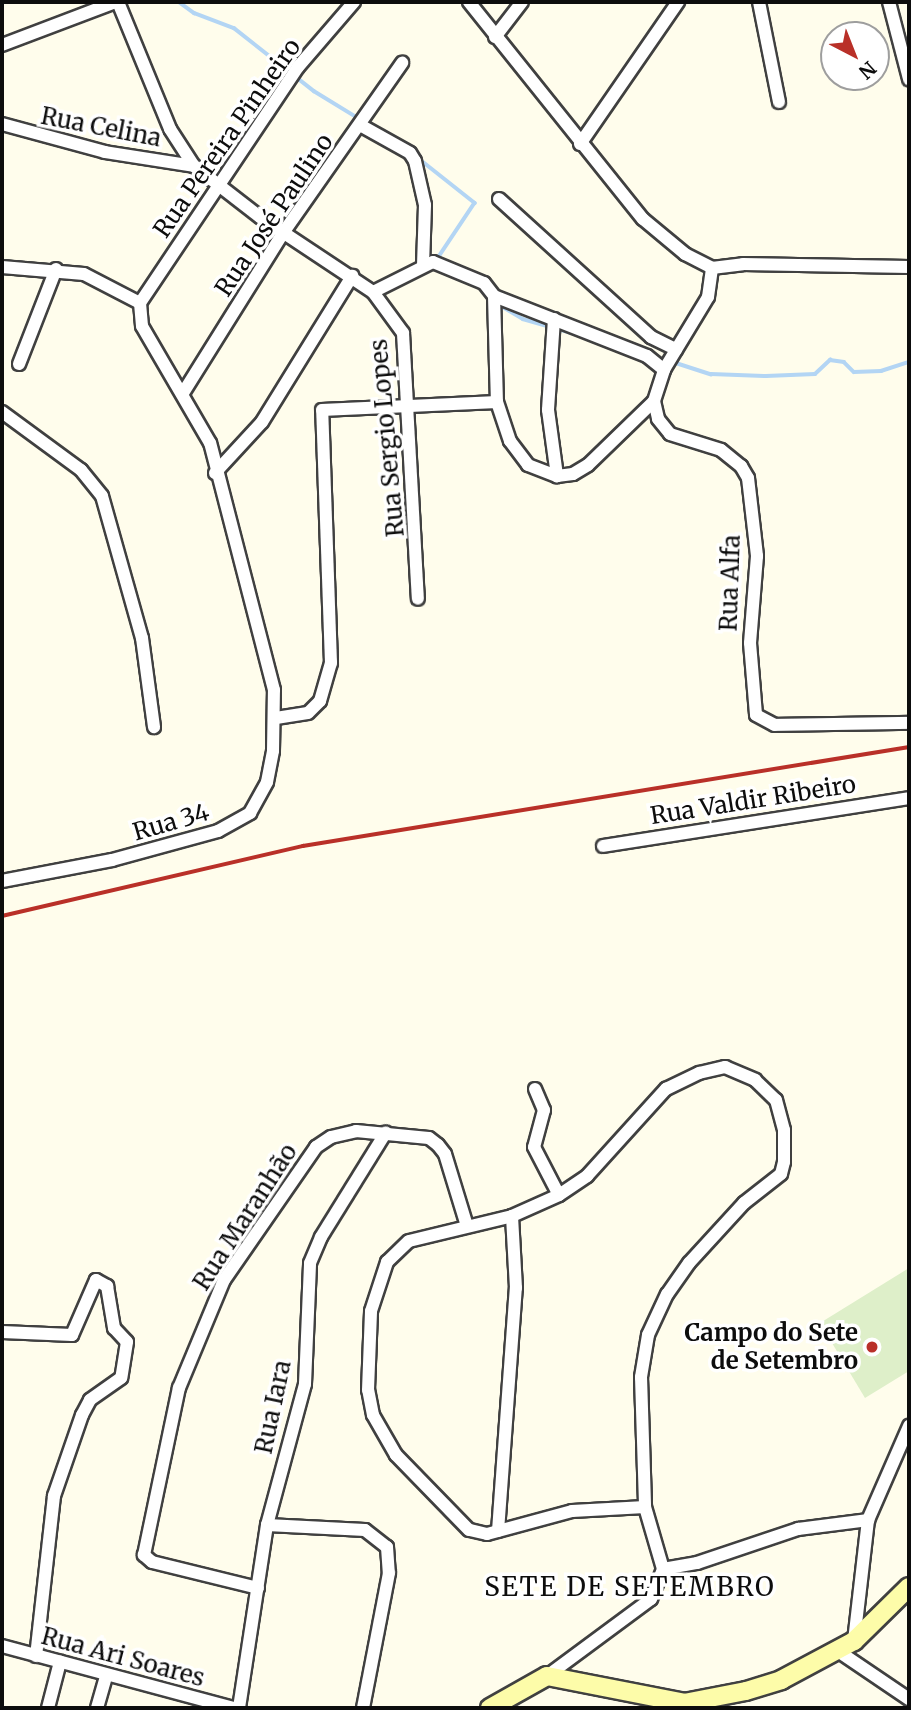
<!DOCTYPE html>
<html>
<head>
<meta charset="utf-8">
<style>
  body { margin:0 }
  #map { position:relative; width:911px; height:1710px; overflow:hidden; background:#fffdec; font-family:Merriweather,serif }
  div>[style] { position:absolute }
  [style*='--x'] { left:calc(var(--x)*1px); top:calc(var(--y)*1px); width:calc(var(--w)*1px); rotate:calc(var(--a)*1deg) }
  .pitch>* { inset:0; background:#deefc9 }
  .stream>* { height:3.5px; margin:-1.75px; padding:0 1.75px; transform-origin:1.75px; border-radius:1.75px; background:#b3d5f4 }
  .roads { filter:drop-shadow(2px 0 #404040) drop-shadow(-2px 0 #404040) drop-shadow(0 2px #404040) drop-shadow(0 -2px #404040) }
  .street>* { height:12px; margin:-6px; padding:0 6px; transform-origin:6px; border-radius:6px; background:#fff }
  .secondary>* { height:18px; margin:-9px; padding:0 9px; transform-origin:9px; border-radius:9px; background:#fdfca9 }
  .rail>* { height:3.5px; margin:-1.75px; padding:0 1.75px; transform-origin:1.75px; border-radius:1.75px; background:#b93028 }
  .dots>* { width:19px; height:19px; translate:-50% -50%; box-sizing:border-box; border:4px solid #fff; border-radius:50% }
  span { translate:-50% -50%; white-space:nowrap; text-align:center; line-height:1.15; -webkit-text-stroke:7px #fff; paint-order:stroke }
  .street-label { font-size:24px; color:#0d0d0d }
  .poi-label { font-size:24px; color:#0d0d0d; font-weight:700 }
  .right { translate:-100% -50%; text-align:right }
  .neighbourhood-label { font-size:26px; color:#0d0d0d; letter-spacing:2px }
  .frame { position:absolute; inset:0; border:4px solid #0d0d0d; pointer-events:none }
  .north { position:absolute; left:820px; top:21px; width:70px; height:70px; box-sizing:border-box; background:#fff; border:2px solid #9e9e9e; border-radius:50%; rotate:138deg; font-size:19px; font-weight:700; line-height:28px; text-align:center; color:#0d0d0d }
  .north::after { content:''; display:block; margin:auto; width:24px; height:32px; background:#b93028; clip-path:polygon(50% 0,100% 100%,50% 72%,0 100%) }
</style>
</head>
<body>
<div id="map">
  <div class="pitch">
    <div style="clip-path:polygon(909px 1268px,909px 1371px,865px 1398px,820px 1323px)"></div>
  </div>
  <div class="stream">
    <div style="--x:179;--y:2;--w:19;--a:36"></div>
    <div style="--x:194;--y:13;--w:43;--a:20.6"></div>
    <div style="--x:234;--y:28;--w:102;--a:38.2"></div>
    <div style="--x:314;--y:91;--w:52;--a:31.5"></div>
    <div style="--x:417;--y:157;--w:74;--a:38.4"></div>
    <div style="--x:475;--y:203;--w:69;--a:123.7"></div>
    <div style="--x:498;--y:304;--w:29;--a:31"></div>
    <div style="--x:523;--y:319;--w:54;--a:16.1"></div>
    <div style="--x:673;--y:362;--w:40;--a:18"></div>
    <div style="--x:711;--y:374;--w:55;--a:2.1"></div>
    <div style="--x:766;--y:376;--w:49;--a:-2.3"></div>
    <div style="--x:815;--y:374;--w:21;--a:-43"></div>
    <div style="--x:830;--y:360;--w:14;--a:8"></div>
    <div style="--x:844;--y:362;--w:14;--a:45"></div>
    <div style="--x:854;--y:372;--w:27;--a:-2"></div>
    <div style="--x:881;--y:371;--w:29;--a:-18"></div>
  </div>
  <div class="roads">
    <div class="street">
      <div style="--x:118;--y:2;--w:137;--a:67.7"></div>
      <div style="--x:170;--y:129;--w:44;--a:57"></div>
      <div style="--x:194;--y:166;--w:83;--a:37.7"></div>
      <div style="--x:260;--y:217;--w:136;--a:33.6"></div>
      <div style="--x:373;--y:292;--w:51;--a:53.8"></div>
      <div style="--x:403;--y:333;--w:266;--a:86.8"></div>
      <div style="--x:469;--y:2;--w:278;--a:51.3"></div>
      <div style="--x:643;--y:219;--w:55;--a:39.8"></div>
      <div style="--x:685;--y:254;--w:30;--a:27"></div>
      <div style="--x:712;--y:268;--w:31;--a:-7"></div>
      <div style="--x:743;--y:264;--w:166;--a:1"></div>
      <div style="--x:759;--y:2;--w:102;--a:78.7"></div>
      <div style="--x:889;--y:2;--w:80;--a:75.4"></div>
      <div style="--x:495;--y:37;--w:44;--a:-52.4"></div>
      <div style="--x:2;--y:45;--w:121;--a:-20.8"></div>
      <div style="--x:2;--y:124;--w:107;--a:15.2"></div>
      <div style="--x:105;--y:152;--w:90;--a:8.9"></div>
      <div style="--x:360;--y:125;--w:57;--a:29.2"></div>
      <div style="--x:410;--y:153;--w:9;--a:58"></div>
      <div style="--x:415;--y:161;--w:45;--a:77.2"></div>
      <div style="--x:425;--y:205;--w:59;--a:91.9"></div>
      <div style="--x:580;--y:144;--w:173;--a:-55.4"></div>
      <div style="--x:499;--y:199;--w:205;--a:42.2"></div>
      <div style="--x:651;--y:337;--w:28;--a:26"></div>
      <div style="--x:2;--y:267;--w:82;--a:4.9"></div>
      <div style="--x:84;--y:274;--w:63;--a:27.4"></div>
      <div style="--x:373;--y:292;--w:67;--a:-26.6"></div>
      <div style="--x:433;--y:262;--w:55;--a:22.4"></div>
      <div style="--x:484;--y:283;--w:16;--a:52"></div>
      <div style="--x:494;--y:296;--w:106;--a:88.4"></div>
      <div style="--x:497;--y:402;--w:41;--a:71.6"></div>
      <div style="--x:510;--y:441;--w:30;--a:53"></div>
      <div style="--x:528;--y:465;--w:31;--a:21"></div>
      <div style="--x:557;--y:476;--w:16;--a:-7"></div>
      <div style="--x:573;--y:474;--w:17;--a:-31"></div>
      <div style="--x:588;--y:465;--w:92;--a:-44.1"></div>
      <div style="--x:654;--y:401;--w:35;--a:-72"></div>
      <div style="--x:665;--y:368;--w:83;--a:-58.8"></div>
      <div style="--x:708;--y:297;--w:29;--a:-82"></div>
      <div style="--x:494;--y:296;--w:164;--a:21.4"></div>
      <div style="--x:647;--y:356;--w:22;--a:39"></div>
      <div style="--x:140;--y:303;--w:284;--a:-56.2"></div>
      <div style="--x:298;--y:67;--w:86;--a:-49.3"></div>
      <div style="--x:554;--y:319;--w:91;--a:93.8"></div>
      <div style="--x:548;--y:410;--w:67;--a:82.2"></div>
      <div style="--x:19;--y:364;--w:102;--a:-68.7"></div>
      <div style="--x:183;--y:393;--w:189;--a:-58"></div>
      <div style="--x:283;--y:233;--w:208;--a:-55"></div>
      <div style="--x:654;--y:401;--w:18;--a:77"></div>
      <div style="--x:658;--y:419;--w:19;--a:51"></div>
      <div style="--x:670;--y:434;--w:53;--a:17.4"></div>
      <div style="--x:721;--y:450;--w:26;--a:39"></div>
      <div style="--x:741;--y:466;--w:14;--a:60"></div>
      <div style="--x:748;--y:478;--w:79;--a:83.4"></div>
      <div style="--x:757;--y:556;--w:87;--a:94.6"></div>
      <div style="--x:750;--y:643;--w:72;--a:85.2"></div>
      <div style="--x:756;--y:715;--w:21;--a:28"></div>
      <div style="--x:775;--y:725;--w:134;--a:-0.9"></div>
      <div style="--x:2;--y:412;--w:98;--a:36.3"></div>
      <div style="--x:81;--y:470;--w:33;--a:51"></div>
      <div style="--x:102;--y:496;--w:148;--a:74.3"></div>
      <div style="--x:142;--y:638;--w:90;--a:82.3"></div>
      <div style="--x:215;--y:473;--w:69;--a:-47.3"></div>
      <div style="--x:262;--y:422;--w:172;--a:-58.3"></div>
      <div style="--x:276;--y:718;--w:32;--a:-9"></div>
      <div style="--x:308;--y:713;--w:17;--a:-45"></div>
      <div style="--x:320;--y:701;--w:40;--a:-74"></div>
      <div style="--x:331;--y:663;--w:253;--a:-92"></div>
      <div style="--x:322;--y:410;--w:175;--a:-2.6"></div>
      <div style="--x:603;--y:846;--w:310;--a:-8.9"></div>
      <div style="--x:2;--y:881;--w:112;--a:-10.8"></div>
      <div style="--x:112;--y:860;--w:110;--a:-15.3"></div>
      <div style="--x:218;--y:831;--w:37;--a:-29"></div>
      <div style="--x:250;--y:813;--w:35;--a:-61"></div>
      <div style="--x:267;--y:782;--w:32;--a:-79"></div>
      <div style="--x:273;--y:751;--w:61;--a:-89.1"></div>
      <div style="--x:274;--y:690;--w:255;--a:-104.5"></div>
      <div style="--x:210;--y:443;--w:135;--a:-120.2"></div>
      <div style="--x:142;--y:326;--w:23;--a:-95"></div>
      <div style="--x:535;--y:1089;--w:23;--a:67"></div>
      <div style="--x:544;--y:1110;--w:38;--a:105"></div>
      <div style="--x:534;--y:1147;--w:54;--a:62.5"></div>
      <div style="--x:2;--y:1332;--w:70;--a:2.5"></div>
      <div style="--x:72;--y:1335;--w:60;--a:-66.4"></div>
      <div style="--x:96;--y:1280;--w:13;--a:29"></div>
      <div style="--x:107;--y:1286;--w:43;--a:80.5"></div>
      <div style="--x:114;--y:1328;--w:19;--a:47"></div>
      <div style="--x:127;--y:1342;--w:36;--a:99"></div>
      <div style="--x:121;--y:1378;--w:38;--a:145"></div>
      <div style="--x:90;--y:1400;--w:17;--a:118"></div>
      <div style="--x:82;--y:1415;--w:86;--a:109.1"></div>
      <div style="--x:54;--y:1496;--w:161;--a:96.4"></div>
      <div style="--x:645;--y:1507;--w:73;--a:176.9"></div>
      <div style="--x:572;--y:1511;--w:88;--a:164.9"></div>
      <div style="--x:487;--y:1534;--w:18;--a:-167"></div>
      <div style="--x:469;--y:1530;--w:105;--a:-134.2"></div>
      <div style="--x:396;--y:1455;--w:46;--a:-119.9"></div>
      <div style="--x:373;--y:1415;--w:25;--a:-101"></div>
      <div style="--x:368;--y:1390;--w:79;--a:-87.8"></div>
      <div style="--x:371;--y:1311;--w:52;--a:-71.9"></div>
      <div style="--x:387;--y:1262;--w:30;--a:-44"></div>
      <div style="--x:409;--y:1241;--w:106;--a:-13.6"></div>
      <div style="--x:512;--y:1216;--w:51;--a:-24.1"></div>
      <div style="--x:559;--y:1195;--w:34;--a:-34"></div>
      <div style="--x:587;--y:1176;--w:118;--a:-47.8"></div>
      <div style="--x:666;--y:1089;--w:37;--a:-26"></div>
      <div style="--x:699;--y:1073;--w:27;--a:-13"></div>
      <div style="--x:725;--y:1067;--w:33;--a:23"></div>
      <div style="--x:755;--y:1080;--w:29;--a:44"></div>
      <div style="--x:776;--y:1100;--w:31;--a:75"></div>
      <div style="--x:784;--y:1130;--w:32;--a:90"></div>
      <div style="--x:784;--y:1162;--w:12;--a:104"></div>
      <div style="--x:781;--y:1174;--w:47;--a:141.9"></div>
      <div style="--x:744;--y:1203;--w:81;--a:132.5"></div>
      <div style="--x:689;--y:1263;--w:38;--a:125"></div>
      <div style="--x:667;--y:1294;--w:45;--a:114.9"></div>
      <div style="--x:648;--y:1335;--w:43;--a:99.5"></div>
      <div style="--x:641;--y:1377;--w:130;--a:88.2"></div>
      <div style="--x:645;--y:1507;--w:65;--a:73.8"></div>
      <div style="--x:267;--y:1525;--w:98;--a:2.9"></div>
      <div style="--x:365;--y:1530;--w:28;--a:38"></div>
      <div style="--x:387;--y:1547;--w:26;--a:86"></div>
      <div style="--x:389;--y:1573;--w:137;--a:100.9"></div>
      <div style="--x:498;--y:1531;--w:244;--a:-85.8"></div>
      <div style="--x:516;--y:1288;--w:72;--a:-93.2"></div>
      <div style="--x:258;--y:1588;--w:109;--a:-166.2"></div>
      <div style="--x:152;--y:1562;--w:11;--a:-139"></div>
      <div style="--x:144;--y:1555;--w:171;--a:-78.2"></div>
      <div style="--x:179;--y:1388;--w:117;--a:-67.4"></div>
      <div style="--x:224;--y:1280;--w:162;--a:-55.3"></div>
      <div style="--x:316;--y:1147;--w:18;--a:-34"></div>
      <div style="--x:331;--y:1137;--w:26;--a:-13"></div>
      <div style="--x:356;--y:1131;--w:73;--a:5.5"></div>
      <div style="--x:429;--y:1138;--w:11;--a:38"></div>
      <div style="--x:438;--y:1145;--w:11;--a:52"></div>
      <div style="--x:445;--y:1154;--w:75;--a:73"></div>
      <div style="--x:854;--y:1641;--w:122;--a:-83.4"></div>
      <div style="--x:868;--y:1520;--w:103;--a:-66.4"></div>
      <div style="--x:2;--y:1646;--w:240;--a:15"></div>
      <div style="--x:838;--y:1651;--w:86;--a:34.1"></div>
      <div style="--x:547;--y:1676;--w:129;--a:-36.5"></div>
      <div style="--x:651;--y:1599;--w:32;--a:-68"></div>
      <div style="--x:663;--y:1569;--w:35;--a:-10"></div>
      <div style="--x:697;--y:1563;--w:107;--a:-18.6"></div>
      <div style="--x:798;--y:1529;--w:71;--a:-7.3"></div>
      <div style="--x:48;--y:1708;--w:48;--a:-75.4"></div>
      <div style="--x:97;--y:1708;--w:33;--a:-74"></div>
      <div style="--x:239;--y:1708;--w:185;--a:-81.3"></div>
      <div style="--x:267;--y:1525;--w:146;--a:-74.9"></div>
      <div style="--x:305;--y:1384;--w:121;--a:-87.6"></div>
      <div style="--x:310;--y:1263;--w:28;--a:-67"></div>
      <div style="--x:321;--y:1237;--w:123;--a:-58.2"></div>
    </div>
    <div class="secondary">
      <div style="--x:490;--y:1708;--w:65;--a:-29.3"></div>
      <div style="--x:547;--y:1676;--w:140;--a:11.1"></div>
      <div style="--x:684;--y:1703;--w:63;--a:-11"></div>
      <div style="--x:746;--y:1691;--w:37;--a:-17"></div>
      <div style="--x:781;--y:1680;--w:83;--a:-28.1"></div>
      <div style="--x:854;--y:1641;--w:77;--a:-44.5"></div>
    </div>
  </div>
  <div class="rail">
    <div style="--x:2;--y:916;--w:309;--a:-13.1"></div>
    <div style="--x:303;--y:846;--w:614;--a:-9.28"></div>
  </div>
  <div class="dots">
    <div style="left:872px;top:1347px;background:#b93028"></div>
  </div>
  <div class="street-label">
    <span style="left:101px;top:127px;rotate:11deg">Rua Celina</span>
    <span style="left:227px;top:138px;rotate:-55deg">Rua Pereira Pinheiro</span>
    <span style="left:274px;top:215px;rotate:-56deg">Rua José Paulino</span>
    <span style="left:387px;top:438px;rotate:-95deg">Rua Sergio Lopes</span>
    <span style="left:730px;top:583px;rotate:-88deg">Rua Alfa</span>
    <span style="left:753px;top:800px;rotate:-9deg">Rua Valdir Ribeiro</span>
    <span style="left:171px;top:822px;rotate:-16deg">Rua 34</span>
    <span style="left:245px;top:1217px;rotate:-57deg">Rua Maranhão</span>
    <span style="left:273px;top:1407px;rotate:-78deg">Rua Iara</span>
    <span style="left:123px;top:1657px;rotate:15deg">Rua Ari Soares</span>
  </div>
  <div class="poi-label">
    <span class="right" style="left:858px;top:1347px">Campo do Sete<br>de Setembro</span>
  </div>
  <div class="neighbourhood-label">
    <span style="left:630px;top:1587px">SETE DE SETEMBRO</span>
  </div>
  <div class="frame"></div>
  <div class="north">N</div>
</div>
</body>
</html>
